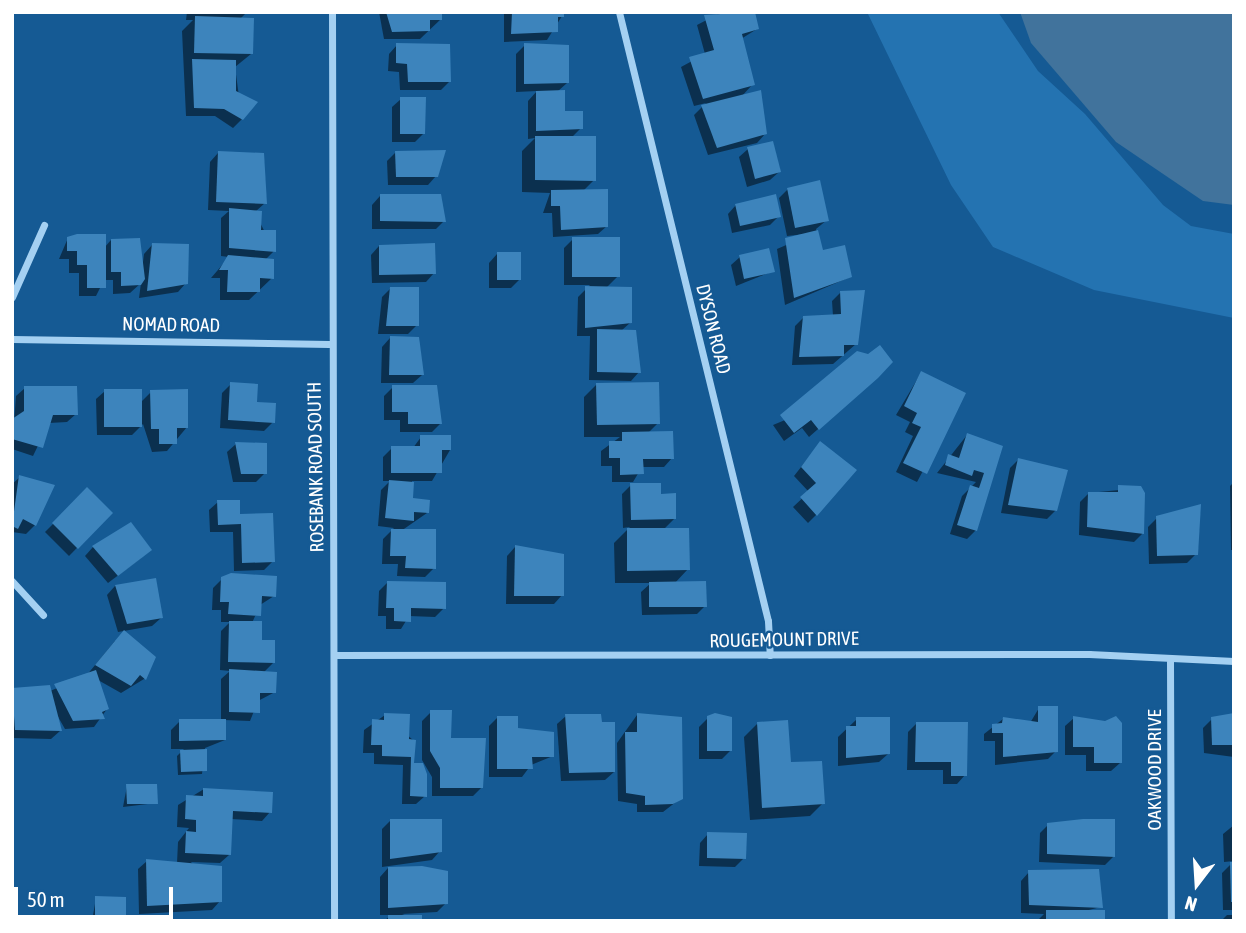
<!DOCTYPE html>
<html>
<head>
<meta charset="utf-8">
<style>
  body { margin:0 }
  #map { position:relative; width:1246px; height:933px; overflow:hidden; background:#155a94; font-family:"Asap Condensed",sans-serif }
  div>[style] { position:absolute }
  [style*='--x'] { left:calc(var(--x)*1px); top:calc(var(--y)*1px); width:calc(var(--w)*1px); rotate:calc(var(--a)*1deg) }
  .green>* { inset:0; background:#2473b1 }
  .water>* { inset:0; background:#41739c }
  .shadow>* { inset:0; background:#0007 }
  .building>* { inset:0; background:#3d84bc }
  .minor>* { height:7px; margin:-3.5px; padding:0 3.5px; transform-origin:3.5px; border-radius:3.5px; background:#a4d0f2 }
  span { translate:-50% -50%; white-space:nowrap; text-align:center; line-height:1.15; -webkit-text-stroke:5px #155a94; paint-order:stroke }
  .street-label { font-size:19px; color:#fff }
  .frame { position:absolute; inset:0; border:14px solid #fff; pointer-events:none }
  .north { position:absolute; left:1162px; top:849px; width:70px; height:70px; -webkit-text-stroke:5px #155a94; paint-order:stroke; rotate:197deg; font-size:19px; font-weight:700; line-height:28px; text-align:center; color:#fff }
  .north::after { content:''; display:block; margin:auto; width:24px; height:32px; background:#fff; clip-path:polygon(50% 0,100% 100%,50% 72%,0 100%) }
  .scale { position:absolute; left:14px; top:887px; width:159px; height:32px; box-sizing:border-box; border:4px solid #fff; border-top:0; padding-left:9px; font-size:21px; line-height:24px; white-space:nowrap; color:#fff; -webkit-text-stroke:5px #155a94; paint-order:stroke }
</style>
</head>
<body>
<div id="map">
  <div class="green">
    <div style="clip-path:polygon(867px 12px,998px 12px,1038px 71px,1085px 114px,1163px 205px,1191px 226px,1234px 234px,1234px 318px,1094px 290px,993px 247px,951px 185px)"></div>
  </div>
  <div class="water">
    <div style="clip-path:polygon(1020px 12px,1234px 12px,1234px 205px,1203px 201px,1116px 142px,1031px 43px)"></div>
  </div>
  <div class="shadow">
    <div style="clip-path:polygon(187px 12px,247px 12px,240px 19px,251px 54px,235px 67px,242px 119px,233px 128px,215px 116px,186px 116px,182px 31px,193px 20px,186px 20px)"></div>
    <div style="clip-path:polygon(379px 12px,440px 12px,441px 19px,420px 39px,384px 39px)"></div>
    <div style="clip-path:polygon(504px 12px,561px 12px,562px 16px,547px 40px,504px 42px)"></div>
    <div style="clip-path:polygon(722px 12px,753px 12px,757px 29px,741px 39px,753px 84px,741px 97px,760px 92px,765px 134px,757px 143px,708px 155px,694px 115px,706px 103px,694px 106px,681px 67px,705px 54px,697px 25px)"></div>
    <div style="clip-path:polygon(397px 45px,449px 82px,441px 90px,400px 90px,399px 72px,388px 71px,389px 54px)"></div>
    <div style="clip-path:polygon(525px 45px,567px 83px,557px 92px,564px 113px,581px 128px,571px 138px,594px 180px,583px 191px,607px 226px,598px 234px,553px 237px,552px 213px,543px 213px,550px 193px,522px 192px,522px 151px,535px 138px,528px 139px,528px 101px,537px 91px,516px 92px,516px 54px)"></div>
    <div style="clip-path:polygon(401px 99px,423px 134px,415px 142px,392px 142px,392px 107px)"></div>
    <div style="clip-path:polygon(748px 149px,779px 172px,770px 180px,747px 187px,739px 157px)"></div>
    <div style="clip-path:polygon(396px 152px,436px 176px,428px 185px,388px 185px,387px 161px)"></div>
    <div style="clip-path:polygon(218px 153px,265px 203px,255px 212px,274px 251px,265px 260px,272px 278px,249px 300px,220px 300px,220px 278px,211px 278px,229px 257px,221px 256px,221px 218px,229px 211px,208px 210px,210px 162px)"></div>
    <div style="clip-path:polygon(788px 189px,827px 220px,816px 229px,822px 253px,850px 277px,785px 305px,777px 249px,814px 233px,787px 236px,779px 198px)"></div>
    <div style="clip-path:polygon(380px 196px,444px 221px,436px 229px,372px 229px,372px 205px)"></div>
    <div style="clip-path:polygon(736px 205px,779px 216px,770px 225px,732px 233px,728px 214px)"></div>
    <div style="clip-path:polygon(68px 238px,104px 248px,111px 240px,141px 278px,144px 254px,152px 245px,186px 283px,178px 292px,139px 298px,141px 283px,130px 293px,113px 294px,113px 280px,104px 280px,96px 296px,79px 296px,79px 273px,69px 273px,69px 259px,59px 259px)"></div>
    <div style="clip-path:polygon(573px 239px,618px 276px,606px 288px,631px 322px,621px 331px,639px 372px,631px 381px,589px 380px,590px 336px,577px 336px,578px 297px,590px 285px,564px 285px,564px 248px)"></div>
    <div style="clip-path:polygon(379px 246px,434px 273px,426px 282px,372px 283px,371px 255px)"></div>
    <div style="clip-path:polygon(497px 254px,520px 279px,511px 288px,489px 288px,489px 263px)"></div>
    <div style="clip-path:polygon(740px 257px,773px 271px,736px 286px,731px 265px)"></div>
    <div style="clip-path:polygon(390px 289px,417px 325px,408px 334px,378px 334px,382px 297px)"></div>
    <div style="clip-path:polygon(841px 292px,856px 344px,833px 364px,792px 365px,795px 326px,804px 317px,833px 316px,832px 301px)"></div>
    <div style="clip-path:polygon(390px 338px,422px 375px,413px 383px,381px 383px,382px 347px)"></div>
    <div style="clip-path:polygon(921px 373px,964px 394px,917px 482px,896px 472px,913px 436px,905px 432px,910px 422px,896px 415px)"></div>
    <div style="clip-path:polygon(231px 384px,273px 422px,264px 431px,220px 428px,222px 393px)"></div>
    <div style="clip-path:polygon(597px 384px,658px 423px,647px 434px,672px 458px,664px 467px,642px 467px,633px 482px,612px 482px,612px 466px,601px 466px,601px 451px,620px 437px,584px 437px,584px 397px)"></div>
    <div style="clip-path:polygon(867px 386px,809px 437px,802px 428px,784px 441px,773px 425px)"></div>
    <div style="clip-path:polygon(393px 387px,440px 424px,432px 432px,400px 432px,400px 420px,384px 420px,384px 396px)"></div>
    <div style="clip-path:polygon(25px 388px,76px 414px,67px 422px,49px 423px,33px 456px,12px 449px,16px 396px)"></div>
    <div style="clip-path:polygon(105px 391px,140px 403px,151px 392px,187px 427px,167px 451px,152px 452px,143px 424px,132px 435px,97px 435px,96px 399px)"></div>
    <div style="clip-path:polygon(967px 435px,1001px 447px,976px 530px,967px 539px,950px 534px,962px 496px,976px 482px,937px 473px)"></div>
    <div style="clip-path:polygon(421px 437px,450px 450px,432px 481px,412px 481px,411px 500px,427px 513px,401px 531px,434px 568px,425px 577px,397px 576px,398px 564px,382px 564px,383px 539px,394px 528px,378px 526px,381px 490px,390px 481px,383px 481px,383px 457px,392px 448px,413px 448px)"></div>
    <div style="clip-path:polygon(820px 443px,816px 515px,808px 523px,793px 507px,809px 492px,794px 476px)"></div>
    <div style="clip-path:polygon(236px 444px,265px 473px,256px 482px,233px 482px,227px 452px)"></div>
    <div style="clip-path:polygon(1018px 460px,1056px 510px,1047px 519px,1001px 513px,1010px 468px)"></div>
    <div style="clip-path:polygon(20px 477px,35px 525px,26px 534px,12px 532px,12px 484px)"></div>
    <div style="clip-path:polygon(1234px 482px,1234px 550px,1231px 550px,1230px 486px)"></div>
    <div style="clip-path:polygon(631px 485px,660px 495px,675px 518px,663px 530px,688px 569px,674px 584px,705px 606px,697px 614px,642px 615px,641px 592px,651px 583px,615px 583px,614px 543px,630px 527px,623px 528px,622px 494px)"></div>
    <div style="clip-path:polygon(1139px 488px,1142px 534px,1134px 542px,1079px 535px,1080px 502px,1089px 493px)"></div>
    <div style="clip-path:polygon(87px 490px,111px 513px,69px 556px,45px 532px)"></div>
    <div style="clip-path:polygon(218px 502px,239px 516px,273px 561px,264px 570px,234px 571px,233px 532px,210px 532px,209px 510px)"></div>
    <div style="clip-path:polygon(1157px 518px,1196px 554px,1187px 563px,1149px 564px,1148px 527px)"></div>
    <div style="clip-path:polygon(93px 547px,141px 558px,108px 583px,85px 556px)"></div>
    <div style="clip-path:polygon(515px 547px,562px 595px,554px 604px,506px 604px,507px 556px)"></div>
    <div style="clip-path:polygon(222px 579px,274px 596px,260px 605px,252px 623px,273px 663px,263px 673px,275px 692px,258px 701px,250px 721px,224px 720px,225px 740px,205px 748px,202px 774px,178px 775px,177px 756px,184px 749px,171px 749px,171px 730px,180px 721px,221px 721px,221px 679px,230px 671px,220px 670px,221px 631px,230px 622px,221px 622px,221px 610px,212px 610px,213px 588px)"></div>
    <div style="clip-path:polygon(155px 580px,161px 618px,152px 626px,118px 632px,107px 595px,115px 586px)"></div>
    <div style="clip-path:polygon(387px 583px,444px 608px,435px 617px,409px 616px,401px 629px,386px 629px,386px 616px,378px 616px,379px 591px)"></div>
    <div style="clip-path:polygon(115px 641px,154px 657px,144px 679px,121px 693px,98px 680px,107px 709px,94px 727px,65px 729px,57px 715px,60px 731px,51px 739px,12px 738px,12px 690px,50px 691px,86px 676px)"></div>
    <div style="clip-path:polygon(1039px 708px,1056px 751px,1048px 759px,995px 765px,995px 741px,984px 741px,984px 734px,1003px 719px,1030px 723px)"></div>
    <div style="clip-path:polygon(431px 712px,482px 787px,473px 796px,432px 796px,432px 777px,422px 760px,422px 721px)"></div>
    <div style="clip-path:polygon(385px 715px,414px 741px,413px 764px,425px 796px,416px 804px,402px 804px,403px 765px,374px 764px,374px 753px,363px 753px,364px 730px)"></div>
    <div style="clip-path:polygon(637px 715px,681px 798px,663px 812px,637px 812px,637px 804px,618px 801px,617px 743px)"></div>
    <div style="clip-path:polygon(566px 716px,614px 772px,605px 780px,561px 781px,557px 724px)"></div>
    <div style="clip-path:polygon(1234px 717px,1234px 757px,1204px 753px,1203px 728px,1212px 719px)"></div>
    <div style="clip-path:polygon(497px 718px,553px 756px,531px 765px,522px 777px,489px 777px,489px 726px)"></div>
    <div style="clip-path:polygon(708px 718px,731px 750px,722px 759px,699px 759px,699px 727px)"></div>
    <div style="clip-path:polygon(1074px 718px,1120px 763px,1111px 771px,1086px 771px,1086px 755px,1065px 755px,1065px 726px)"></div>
    <div style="clip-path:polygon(857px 719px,888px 754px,879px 762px,838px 766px,838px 737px)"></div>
    <div style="clip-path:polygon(757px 724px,823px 803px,810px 816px,750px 820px,744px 737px)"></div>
    <div style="clip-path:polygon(916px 724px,965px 775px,957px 784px,943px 784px,943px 770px,907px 770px,908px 732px)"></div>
    <div style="clip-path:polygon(127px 786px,156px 803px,123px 807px)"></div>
    <div style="clip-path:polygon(204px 789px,270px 812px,262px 821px,231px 819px,229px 855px,220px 863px,191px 862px,220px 901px,212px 910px,139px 914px,138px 869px,147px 861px,177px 863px,178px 842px,189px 828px,177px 827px,178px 805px)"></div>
    <div style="clip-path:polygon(391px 820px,440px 851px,432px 860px,382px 867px,382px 829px)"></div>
    <div style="clip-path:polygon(1048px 825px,1114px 856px,1105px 865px,1039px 862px,1040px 833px)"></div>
    <div style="clip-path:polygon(1234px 825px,1234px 910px,1223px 910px,1222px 873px,1234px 861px,1224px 862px,1223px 834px)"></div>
    <div style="clip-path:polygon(708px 834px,744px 858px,735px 867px,699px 866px,700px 843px)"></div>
    <div style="clip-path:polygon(388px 868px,446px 903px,437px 912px,402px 914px,420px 921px,384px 921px,391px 915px,380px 915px,380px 877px)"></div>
    <div style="clip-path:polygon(1029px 872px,1101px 907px,1044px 921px,1038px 920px,1044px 914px,1021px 913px,1021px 881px)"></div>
    <div style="clip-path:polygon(96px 898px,124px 920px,92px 921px)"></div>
    <div style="clip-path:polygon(1227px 915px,1234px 915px,1234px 921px,1221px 921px)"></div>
  </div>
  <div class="building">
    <div style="clip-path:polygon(386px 12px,442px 12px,442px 20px,430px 20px,430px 31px,392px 32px)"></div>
    <div style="clip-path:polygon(512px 12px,564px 12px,564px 17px,558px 17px,558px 32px,511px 34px)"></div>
    <div style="clip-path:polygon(755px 12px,759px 29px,742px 34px,755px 85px,703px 99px,689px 57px,714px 50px,704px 15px)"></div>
    <div style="clip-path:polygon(195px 16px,254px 18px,253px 54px,194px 53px)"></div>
    <div style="clip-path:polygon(396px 43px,450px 44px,451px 82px,408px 82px,407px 64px,396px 63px)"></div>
    <div style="clip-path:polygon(524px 43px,569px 45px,569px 83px,524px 84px)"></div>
    <div style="clip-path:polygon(192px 59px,236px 60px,236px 91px,258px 102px,243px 120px,224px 109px,194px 108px)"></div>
    <div style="clip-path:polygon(565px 90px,565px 111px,583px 111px,583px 129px,536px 131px,536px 91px)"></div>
    <div style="clip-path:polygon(761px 90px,767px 134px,717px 148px,701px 105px)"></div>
    <div style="clip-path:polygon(400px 97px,426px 97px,425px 134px,400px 134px)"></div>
    <div style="clip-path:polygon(535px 136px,596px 136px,596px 181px,535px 180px)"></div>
    <div style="clip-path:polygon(773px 141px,781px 172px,755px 179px,747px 147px)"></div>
    <div style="clip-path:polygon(446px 150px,438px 177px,396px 177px,395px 151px)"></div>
    <div style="clip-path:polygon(218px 151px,264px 153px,267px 204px,216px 202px)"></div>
    <div style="clip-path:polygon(820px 180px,829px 221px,795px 228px,787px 188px)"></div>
    <div style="clip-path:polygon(608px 189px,608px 227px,561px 230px,560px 206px,551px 206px,551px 190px)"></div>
    <div style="clip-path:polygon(380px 194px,441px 194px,446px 222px,380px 221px)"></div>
    <div style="clip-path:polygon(776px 194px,781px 217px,740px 226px,735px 204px)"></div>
    <div style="clip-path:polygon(229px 208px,262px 211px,261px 230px,276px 230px,276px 252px,229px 248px)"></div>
    <div style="clip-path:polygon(818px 230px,823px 250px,845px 245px,852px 277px,794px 298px,785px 238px)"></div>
    <div style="clip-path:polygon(77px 234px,106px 234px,106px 288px,87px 288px,87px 265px,77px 265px,77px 251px,67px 251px,67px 237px)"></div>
    <div style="clip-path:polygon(572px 237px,620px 237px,620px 277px,572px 277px)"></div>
    <div style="clip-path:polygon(140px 238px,145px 279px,141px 285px,121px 286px,121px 272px,111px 272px,111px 239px)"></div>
    <div style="clip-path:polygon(152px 243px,189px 244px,188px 284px,147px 291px)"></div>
    <div style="clip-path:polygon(435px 243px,436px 274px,379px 275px,379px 245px)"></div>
    <div style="clip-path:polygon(769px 248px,775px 272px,744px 279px,739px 255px)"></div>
    <div style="clip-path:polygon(497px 252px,521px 252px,521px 280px,497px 280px)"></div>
    <div style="clip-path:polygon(228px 255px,274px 259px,274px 279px,260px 278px,260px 292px,227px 292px,228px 270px,219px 270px)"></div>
    <div style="clip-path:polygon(585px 286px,632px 287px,632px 323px,585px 328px)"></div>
    <div style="clip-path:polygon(390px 287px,419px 287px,419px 326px,386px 326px)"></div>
    <div style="clip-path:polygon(865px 290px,858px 345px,844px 345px,844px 356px,799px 357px,803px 316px,841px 314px,840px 291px)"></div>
    <div style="clip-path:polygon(597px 329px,636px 330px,641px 373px,597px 372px)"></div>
    <div style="clip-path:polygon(390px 336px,419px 337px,424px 375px,389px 375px)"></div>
    <div style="clip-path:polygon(880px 345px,893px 362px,878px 378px,819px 430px,811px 420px,794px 433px,780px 415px,857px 351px,868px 354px)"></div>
    <div style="clip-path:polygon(921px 371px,966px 393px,927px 474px,903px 463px,921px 427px,912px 423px,917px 413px,904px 406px)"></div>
    <div style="clip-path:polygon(230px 382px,258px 384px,257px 402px,276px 403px,275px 423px,228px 420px)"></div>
    <div style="clip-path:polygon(659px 382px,660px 424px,597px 425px,596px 383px)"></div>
    <div style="clip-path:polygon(392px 385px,437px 385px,442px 424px,408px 424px,408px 412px,392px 412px)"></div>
    <div style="clip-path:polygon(24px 386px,77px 386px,78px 415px,53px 415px,43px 448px,12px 439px,12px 419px,24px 411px)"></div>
    <div style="clip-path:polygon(104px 389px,142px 389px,142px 427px,104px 427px)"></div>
    <div style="clip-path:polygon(188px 389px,188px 428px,177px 428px,177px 444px,159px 444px,159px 429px,151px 429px,150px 390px)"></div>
    <div style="clip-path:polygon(673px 431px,674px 459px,643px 459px,644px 474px,620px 475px,620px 458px,609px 458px,609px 441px,622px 441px,622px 432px)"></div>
    <div style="clip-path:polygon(967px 433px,1003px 446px,977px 531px,957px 525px,970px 485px,979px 488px,984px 473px,974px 470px,972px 476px,945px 465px,948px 454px,959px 458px)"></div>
    <div style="clip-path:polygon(420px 435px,451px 435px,451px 450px,442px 450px,442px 473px,391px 473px,391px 446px,420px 446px)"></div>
    <div style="clip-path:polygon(820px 441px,857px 470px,817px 516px,800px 497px,816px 483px,801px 467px)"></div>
    <div style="clip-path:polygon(235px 442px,267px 443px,267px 474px,241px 474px)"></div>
    <div style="clip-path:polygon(1018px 458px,1068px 470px,1057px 511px,1008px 505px)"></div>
    <div style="clip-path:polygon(19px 475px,55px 485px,36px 526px,23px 519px,18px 529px,12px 526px)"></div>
    <div style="clip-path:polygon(389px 480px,414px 482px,413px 498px,430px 500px,429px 513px,414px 512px,414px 521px,385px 518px)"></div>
    <div style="clip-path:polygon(630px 483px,661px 483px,661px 494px,676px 493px,676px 519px,631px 520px)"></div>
    <div style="clip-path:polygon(1118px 485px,1141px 486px,1145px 493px,1144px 534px,1087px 527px,1088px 492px,1118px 492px)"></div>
    <div style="clip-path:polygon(87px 487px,113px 513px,78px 549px,52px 523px)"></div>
    <div style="clip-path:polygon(217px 500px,240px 500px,240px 514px,273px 513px,275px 562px,242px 563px,241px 524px,218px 525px)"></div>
    <div style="clip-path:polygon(1201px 504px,1198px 555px,1157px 556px,1156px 516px)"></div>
    <div style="clip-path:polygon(131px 522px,152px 550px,118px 576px,92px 546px)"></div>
    <div style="clip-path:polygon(627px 528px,689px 528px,690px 570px,627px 571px)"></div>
    <div style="clip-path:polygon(391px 529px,436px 529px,436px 569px,405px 568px,406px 556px,390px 556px)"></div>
    <div style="clip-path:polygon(515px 545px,564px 554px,564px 596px,514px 596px)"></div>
    <div style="clip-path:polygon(231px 573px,277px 576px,276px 597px,262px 596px,261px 616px,228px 614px,229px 602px,220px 602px,221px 577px)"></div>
    <div style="clip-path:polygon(156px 578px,163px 618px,127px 624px,115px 585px)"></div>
    <div style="clip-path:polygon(387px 581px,446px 582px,446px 609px,411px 608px,411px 622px,394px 621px,394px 608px,386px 608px)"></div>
    <div style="clip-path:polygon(706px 581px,707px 607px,649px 607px,649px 582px)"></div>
    <div style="clip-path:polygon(229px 621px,262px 621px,262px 640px,275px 640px,275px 663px,228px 662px)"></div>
    <div style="clip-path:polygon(124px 630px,156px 657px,146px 680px,140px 675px,131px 686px,95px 665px)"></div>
    <div style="clip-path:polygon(229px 669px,277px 672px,276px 693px,260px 693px,260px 713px,229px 712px)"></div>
    <div style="clip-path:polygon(96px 670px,109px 709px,102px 712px,105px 719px,73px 721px,54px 684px)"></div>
    <div style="clip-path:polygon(50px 685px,62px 731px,15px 730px,12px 688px)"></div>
    <div style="clip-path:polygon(1038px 706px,1058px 706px,1058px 752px,1003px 757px,1003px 733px,992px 733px,992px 724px,1002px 723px,1003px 717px,1038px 722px)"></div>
    <div style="clip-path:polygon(430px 710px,452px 710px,451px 738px,486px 738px,483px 788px,440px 788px,440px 768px,430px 751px)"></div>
    <div style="clip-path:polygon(384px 713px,410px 714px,409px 739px,416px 740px,414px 763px,423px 763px,427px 774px,427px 797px,410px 796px,411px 757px,382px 756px,382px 745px,371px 745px,372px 719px,384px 720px)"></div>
    <div style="clip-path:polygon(637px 713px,682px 717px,683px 799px,673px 804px,645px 805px,645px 796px,626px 793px,625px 732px,637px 732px)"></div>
    <div style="clip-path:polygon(715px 713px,732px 717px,732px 751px,707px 751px,707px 716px)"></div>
    <div style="clip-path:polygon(1234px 713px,1234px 745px,1212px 745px,1211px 717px)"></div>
    <div style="clip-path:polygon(565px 714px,601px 714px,602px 722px,615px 722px,615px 772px,569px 773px)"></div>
    <div style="clip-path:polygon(497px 716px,518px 716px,518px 728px,554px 732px,554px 757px,532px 757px,533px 769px,497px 769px)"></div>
    <div style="clip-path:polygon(1073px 716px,1105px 721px,1116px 716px,1122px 723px,1122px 763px,1094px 763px,1094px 747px,1073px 747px)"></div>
    <div style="clip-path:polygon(856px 717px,890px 717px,890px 754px,846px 758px,846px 726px,856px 726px)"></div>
    <div style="clip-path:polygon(179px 719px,226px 719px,226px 740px,179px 741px)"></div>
    <div style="clip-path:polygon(788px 720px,791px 762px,822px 761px,825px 804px,762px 808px,757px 722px)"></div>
    <div style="clip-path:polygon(916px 722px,968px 722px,967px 776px,951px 776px,951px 762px,915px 762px)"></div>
    <div style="clip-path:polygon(207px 749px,207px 771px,181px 772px,180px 750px)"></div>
    <div style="clip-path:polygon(126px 784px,157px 784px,158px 804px,127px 804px)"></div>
    <div style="clip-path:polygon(203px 788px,273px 792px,272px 813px,233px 811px,231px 855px,185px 853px,186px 831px,196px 832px,196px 820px,185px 819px,186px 795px,203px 796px)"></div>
    <div style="clip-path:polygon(390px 819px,442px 819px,442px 852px,390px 859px)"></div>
    <div style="clip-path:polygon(1083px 819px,1115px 819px,1115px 857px,1047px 854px,1047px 823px)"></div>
    <div style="clip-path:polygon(707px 832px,747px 833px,746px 859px,707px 858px)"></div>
    <div style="clip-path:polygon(146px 859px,222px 866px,222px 902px,147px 906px)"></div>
    <div style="clip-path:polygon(1230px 862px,1234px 862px,1234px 902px,1231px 902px)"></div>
    <div style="clip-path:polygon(422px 866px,448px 871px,448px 904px,388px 908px,388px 867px)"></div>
    <div style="clip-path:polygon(1099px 869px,1103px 908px,1029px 905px,1028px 870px)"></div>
    <div style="clip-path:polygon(95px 896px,126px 897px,126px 920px,95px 920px)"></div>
    <div style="clip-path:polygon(1046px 910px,1105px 910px,1105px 921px,1046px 921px)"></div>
    <div style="clip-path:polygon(388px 915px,422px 915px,422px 921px,388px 921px)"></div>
  </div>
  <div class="minor">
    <div style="--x:332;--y:12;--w:909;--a:89.87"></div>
    <div style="--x:619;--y:12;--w:627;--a:76.25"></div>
    <div style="--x:768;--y:621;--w:34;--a:87"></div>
    <div style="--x:12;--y:297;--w:79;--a:-66"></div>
    <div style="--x:12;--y:339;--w:317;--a:0.9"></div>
    <div style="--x:12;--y:581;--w:46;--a:47.6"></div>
    <div style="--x:335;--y:655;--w:754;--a:-0.08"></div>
    <div style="--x:1089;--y:654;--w:145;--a:2.8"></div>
    <div style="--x:1170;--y:662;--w:259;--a:89.8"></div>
  </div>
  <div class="street-label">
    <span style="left:171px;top:325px;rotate:1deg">NOMAD ROAD</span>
    <span style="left:713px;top:329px;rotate:76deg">DYSON ROAD</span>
    <span style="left:316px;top:467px;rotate:-91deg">ROSEBANK ROAD SOUTH</span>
    <span style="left:784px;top:640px;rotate:-1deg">ROUGEMOUNT DRIVE</span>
    <span style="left:1155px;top:770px;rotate:-90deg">OAKWOOD DRIVE</span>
  </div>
  <div class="frame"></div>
  <div class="north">N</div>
  <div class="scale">50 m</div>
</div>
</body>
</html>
